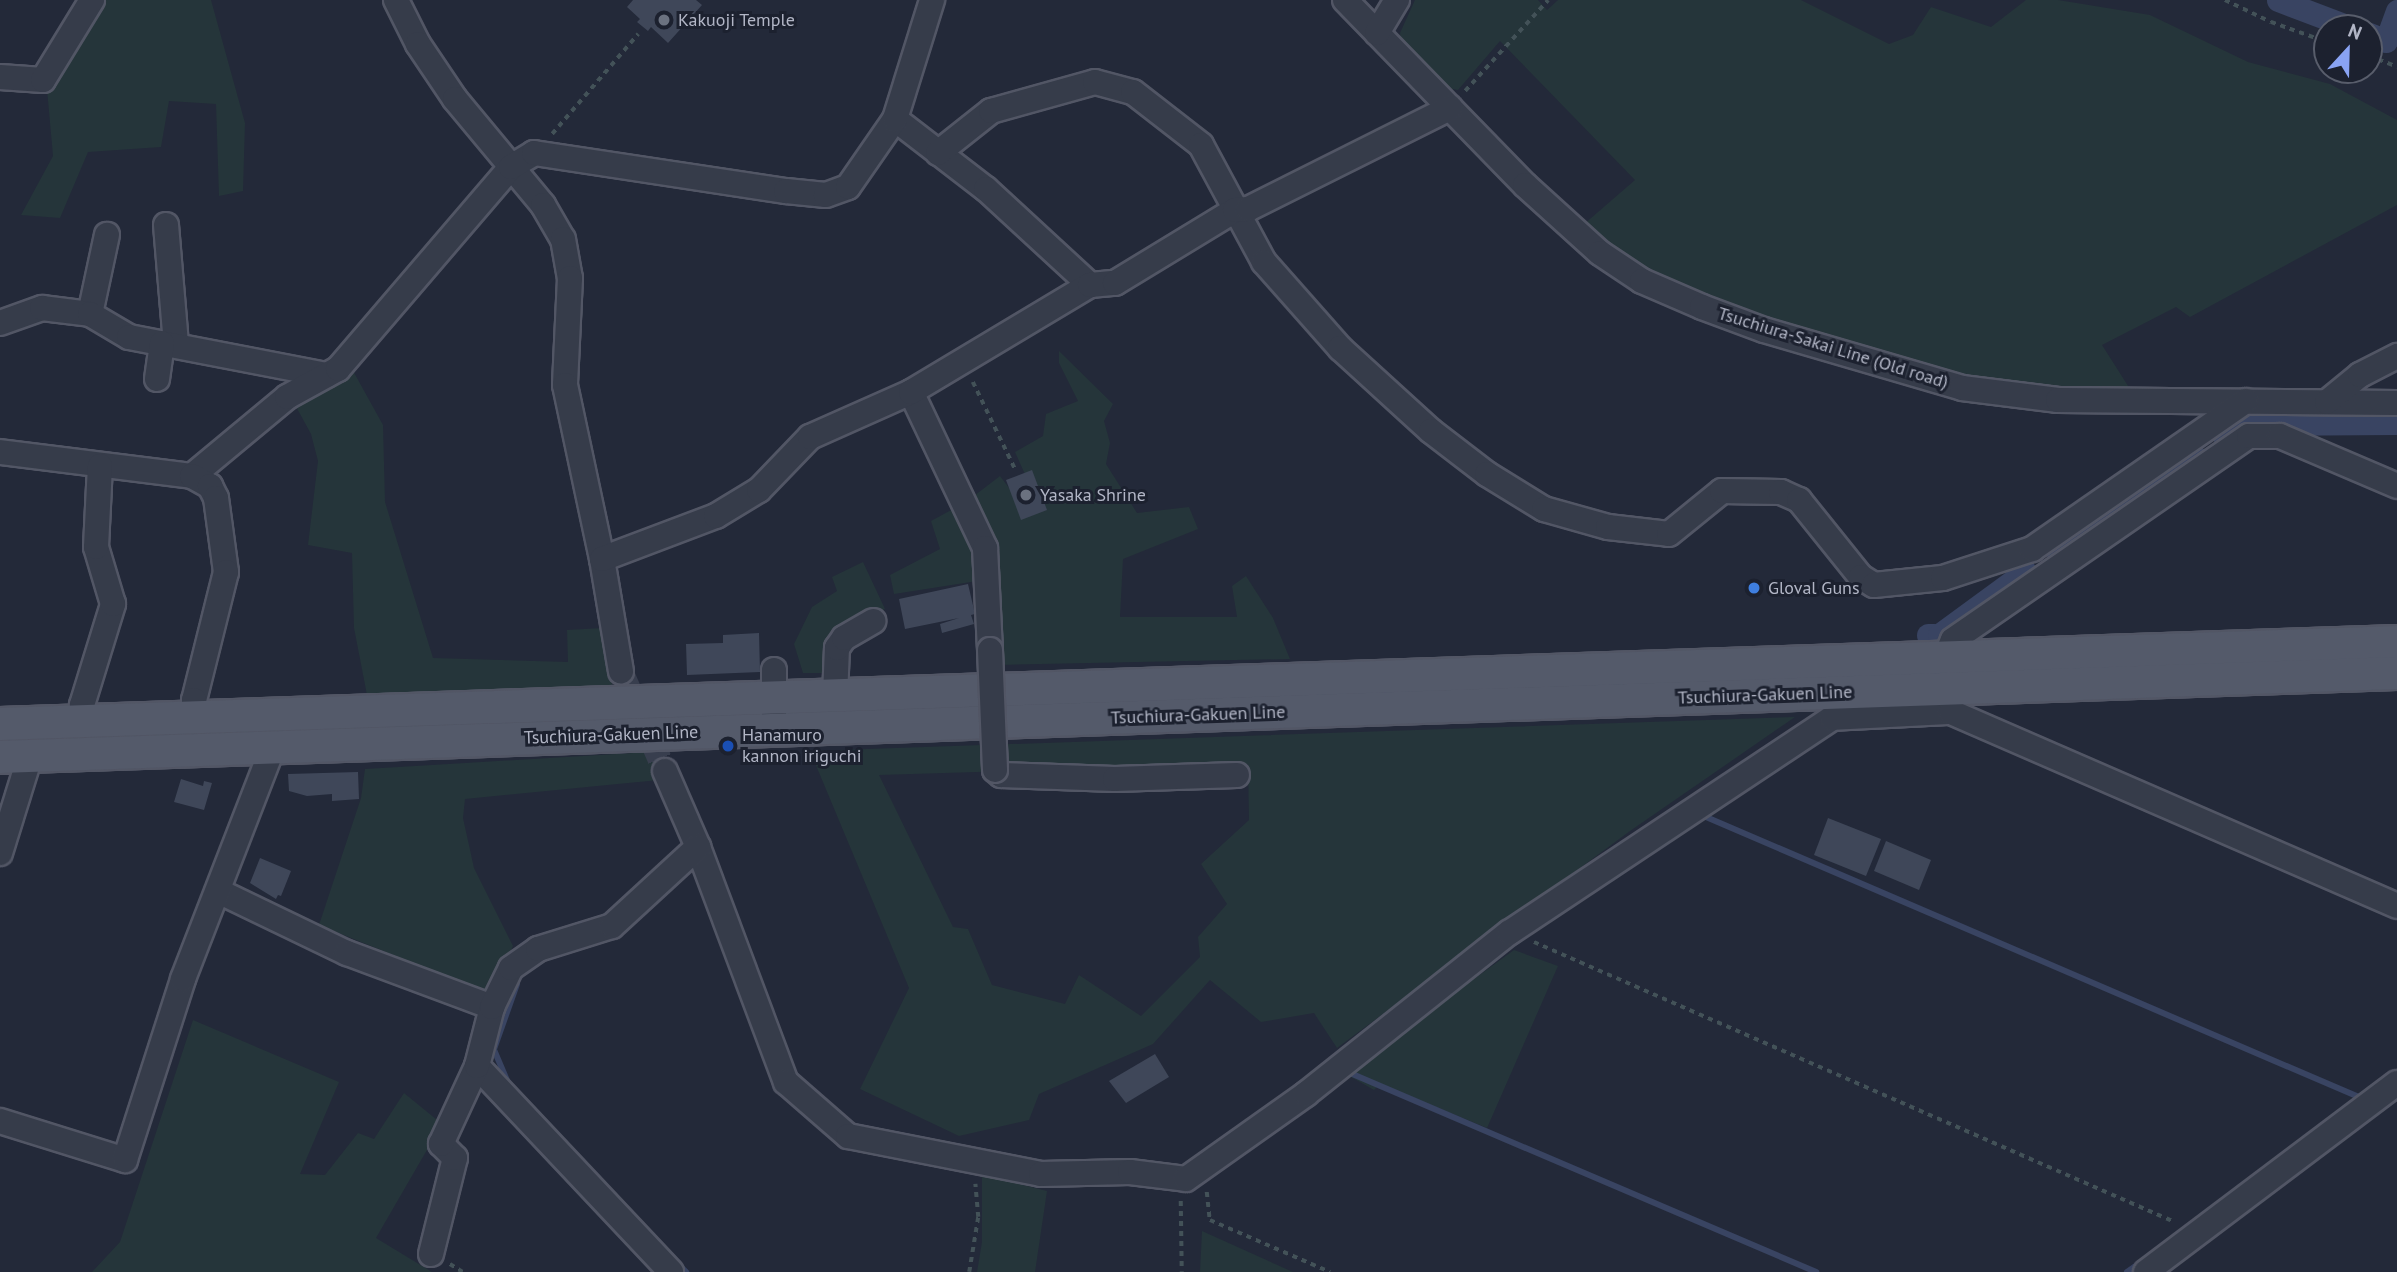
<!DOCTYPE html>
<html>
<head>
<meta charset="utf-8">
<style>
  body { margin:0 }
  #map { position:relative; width:2397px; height:1272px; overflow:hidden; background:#232939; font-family:"PT Sans",sans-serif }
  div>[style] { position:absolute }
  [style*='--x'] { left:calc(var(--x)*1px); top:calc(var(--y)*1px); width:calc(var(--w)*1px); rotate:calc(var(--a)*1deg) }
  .green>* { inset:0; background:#25353a }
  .stream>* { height:6px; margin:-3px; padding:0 3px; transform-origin:3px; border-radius:3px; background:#394462 }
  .canal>* { height:23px; margin:-11.5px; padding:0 11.5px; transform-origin:11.5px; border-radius:11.5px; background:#394462 }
  .building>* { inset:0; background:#3f4759 }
  .minor-tunnel>* { height:24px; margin-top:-12px; transform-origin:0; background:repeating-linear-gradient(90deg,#383e4e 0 24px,transparent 0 36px) }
  .path>* { height:3.5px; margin-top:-1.75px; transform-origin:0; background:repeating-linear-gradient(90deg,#435258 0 5px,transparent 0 10px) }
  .roads { filter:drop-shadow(2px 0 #525665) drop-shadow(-2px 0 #525665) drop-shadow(0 2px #525665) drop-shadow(0 -2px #525665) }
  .minor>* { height:24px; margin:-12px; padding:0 12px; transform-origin:12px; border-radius:12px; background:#363c4a }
  .major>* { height:32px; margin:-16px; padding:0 16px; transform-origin:16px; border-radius:16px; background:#545a6a }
  .bridges { filter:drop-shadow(2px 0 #525665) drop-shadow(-2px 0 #525665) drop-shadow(0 2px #525665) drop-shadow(0 -2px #525665) }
  .minor-bridge>* { height:24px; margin:-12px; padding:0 12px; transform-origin:12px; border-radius:12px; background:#363c4a }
  .dots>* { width:19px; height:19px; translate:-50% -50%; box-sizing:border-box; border:4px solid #1c212f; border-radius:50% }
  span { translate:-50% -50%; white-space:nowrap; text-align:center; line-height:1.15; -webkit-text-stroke:6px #1c212f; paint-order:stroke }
  .poi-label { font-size:18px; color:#b2b6c6 }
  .left { translate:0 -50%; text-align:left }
  .street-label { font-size:18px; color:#b2b6c6 }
  .north { position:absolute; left:2313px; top:14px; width:70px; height:70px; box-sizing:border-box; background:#1c212f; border:2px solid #585d6b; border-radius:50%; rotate:22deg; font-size:19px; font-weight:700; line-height:28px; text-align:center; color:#b2b6c6 }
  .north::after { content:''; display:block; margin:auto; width:24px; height:32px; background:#89a3f3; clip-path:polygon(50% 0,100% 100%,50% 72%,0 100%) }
</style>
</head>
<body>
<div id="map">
  <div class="green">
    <div style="clip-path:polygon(100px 0,211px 0,245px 123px,243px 191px,219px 196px,216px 104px,169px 101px,161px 147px,88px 152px,60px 218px,21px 215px,53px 156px,47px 89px)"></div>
    <div style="clip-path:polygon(1415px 0,1538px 0,1547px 10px,1558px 0,1801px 0,1889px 44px,1913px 35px,1931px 7px,1991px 27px,2026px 0,2058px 0,2150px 15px,2248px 62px,2330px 84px,2397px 120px,2397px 205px,2190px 317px,2176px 307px,2102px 345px,2130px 389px,2046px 386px,1980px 378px,1774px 322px,1643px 271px,1583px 225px,1635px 180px,1500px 41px,1458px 90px,1448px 88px,1401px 41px,1400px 33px)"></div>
    <div style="clip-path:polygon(1059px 351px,1113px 404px,1104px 421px,1110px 443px,1106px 464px,1137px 513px,1189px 507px,1198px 529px,1123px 559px,1120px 617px,1237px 617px,1232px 586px,1246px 576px,1273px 618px,1290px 659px,997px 665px,990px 579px,894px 594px,890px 575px,940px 549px,931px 521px,966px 502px,1000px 476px,1028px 513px,1040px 508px,1015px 452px,1043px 436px,1046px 414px,1078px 401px,1059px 363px)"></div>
    <div style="clip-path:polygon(352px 369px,383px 425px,385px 502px,433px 658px,568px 662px,567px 630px,603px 628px,612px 685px,367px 695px,354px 628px,352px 553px,308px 545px,318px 461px,311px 434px,294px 403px)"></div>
    <div style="clip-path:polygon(863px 562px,885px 609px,851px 625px,827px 673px,803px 673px,794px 644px,812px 607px,837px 591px,832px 577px)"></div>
    <div style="clip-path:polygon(evenodd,1795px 717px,1630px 831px,1337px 1048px,1314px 1013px,1261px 1022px,1210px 980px,1153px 1044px,1039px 1094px,1029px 1120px,959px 1136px,860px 1089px,909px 988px,810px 751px,1795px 717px,1248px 764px,1249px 820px,1201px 864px,1227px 904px,1198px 937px,1200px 957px,1141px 1016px,1079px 975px,1065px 1004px,992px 985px,968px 929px,953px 927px,879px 775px,1248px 764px)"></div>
    <div style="clip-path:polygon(650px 752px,659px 780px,465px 799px,463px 818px,474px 868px,513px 946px,490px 994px,319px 925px,361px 798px,365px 769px)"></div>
    <div style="clip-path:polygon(1514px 950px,1558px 966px,1487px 1128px,1380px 1084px,1374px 1090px,1344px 1073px)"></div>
    <div style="clip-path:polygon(193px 1020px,339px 1082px,300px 1174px,325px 1175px,358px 1133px,374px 1139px,404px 1093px,442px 1124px,376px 1238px,432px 1272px,92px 1272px,120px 1242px)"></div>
    <div style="clip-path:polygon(982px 1175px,1047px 1191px,1035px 1272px,977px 1272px,982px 1242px)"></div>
    <div style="clip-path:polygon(1202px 1231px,1293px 1272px,1200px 1272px)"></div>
  </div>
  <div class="stream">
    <div style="--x:1706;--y:817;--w:713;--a:23.22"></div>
    <div style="--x:1350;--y:1073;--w:507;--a:23.12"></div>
    <div style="--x:509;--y:1085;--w:39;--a:-113"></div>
    <div style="--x:494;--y:1049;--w:69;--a:-70.5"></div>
    <div style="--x:677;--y:1263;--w:13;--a:45"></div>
    <div style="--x:2127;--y:1272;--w:19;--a:-35"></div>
  </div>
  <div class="canal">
    <div style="--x:2278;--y:0;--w:79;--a:20.7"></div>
    <div style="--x:2369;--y:34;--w:18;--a:22"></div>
    <div style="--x:2386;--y:41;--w:32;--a:-70"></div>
    <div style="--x:2225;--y:439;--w:32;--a:-28"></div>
    <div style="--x:2253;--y:424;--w:144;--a:-0.4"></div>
    <div style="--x:2057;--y:551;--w:168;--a:-33.6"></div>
    <div style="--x:1928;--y:635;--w:11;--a:0"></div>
    <div style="--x:1939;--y:635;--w:107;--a:-36.2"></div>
  </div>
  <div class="building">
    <div style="clip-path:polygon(633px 0,696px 0,702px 5px,668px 43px,651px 27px,648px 31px,637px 22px,640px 19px,627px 7px)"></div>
    <div style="clip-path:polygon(1032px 470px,1047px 510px,1021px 520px,1006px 480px)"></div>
    <div style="clip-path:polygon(968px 584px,975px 614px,971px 615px,974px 624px,942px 633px,940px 624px,959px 618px,905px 629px,899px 599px)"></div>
    <div style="clip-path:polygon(759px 633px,760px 672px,687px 675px,686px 644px,723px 643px,723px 635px)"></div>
    <div style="clip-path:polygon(358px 772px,359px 799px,332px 801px,332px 794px,307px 796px,289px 791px,288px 774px)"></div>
    <div style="clip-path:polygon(181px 779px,203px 786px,204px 781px,212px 783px,204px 810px,174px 802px)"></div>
    <div style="clip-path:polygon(1828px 818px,1881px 839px,1866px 876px,1814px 855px)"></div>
    <div style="clip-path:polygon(1886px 841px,1931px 860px,1919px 890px,1874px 871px)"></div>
    <div style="clip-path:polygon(260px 858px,291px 871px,281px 896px,278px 895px,276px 899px,250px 883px)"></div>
    <div style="clip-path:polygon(1155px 1054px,1169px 1077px,1126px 1103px,1109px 1081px)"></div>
  </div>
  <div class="minor-tunnel">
    <div style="--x:621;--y:671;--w:109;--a:66.3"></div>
  </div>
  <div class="path">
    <div style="--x:2225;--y:0;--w:51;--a:25.6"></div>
    <div style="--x:2271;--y:22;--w:59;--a:19.7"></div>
    <div style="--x:2369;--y:56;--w:30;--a:21"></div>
    <div style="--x:1465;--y:91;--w:123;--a:-47.6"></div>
    <div style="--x:552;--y:134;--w:132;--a:-49.3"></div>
    <div style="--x:973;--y:382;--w:99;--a:64.2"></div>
    <div style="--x:1534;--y:942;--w:699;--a:23.6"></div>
    <div style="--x:1207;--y:1192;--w:28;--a:84"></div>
    <div style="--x:1210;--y:1220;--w:131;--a:23.4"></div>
    <div style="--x:1181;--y:1201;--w:71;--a:89.2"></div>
    <div style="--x:450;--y:1264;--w:15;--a:32"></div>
    <div style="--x:969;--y:1272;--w:56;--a:-80.7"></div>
    <div style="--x:978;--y:1217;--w:33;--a:-95"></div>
  </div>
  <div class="roads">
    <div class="minor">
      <div style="--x:396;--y:0;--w:49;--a:63.4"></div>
      <div style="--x:418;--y:44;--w:66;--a:56.1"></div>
      <div style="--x:455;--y:99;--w:138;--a:50.3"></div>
      <div style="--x:543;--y:205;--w:39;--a:60"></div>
      <div style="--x:563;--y:239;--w:40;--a:80"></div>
      <div style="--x:570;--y:278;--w:107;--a:92.7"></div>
      <div style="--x:565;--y:385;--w:178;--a:78"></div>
      <div style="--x:602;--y:559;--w:114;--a:80.4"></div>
      <div style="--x:1345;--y:0;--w:258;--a:45.8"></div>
      <div style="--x:1525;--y:185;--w:101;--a:42.2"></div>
      <div style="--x:1600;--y:253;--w:50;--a:33.7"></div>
      <div style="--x:1642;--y:281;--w:65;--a:23.4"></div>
      <div style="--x:1702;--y:307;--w:66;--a:20.4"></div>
      <div style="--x:1764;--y:330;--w:206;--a:16.3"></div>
      <div style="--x:1962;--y:388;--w:97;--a:7.1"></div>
      <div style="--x:2058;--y:400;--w:339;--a:0.5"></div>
      <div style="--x:1377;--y:33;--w:39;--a:-59"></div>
      <div style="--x:0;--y:77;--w:43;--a:4"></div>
      <div style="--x:43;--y:80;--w:94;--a:-58.5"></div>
      <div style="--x:895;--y:119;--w:115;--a:37.6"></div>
      <div style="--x:986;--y:189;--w:142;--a:42.7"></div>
      <div style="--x:938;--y:153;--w:68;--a:-38.4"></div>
      <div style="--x:991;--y:111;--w:108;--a:-15.6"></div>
      <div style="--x:1095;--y:82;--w:39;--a:15"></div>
      <div style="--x:1133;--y:92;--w:86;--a:37.9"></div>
      <div style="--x:1201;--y:145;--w:133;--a:61.7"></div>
      <div style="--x:1264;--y:262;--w:115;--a:48.5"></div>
      <div style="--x:1340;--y:348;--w:123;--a:42.4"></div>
      <div style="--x:1431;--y:431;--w:71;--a:37.5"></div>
      <div style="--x:1487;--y:474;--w:67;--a:31.6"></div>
      <div style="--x:1544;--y:509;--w:66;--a:15.7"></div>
      <div style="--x:1608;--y:527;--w:61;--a:6.5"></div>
      <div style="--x:1669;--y:534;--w:68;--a:-39.1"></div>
      <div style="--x:1722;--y:491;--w:59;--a:1"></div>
      <div style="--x:1781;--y:492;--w:20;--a:24"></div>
      <div style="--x:1799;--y:500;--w:99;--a:51.2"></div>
      <div style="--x:1861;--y:577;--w:15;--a:32"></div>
      <div style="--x:1874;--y:585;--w:69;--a:-5.8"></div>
      <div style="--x:1943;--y:578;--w:94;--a:-18"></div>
      <div style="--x:2032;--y:549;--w:260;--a:-34.7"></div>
      <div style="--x:166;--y:225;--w:120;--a:85.2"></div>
      <div style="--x:90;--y:314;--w:81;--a:-77.9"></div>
      <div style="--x:0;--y:323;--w:45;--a:-19.7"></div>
      <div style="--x:42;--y:308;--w:48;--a:7.1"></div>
      <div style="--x:90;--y:314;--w:45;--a:30.5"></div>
      <div style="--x:129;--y:337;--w:201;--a:10.9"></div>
      <div style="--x:157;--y:379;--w:36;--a:-82"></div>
      <div style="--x:911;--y:392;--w:173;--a:64.6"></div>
      <div style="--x:985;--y:548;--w:102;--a:87.2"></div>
      <div style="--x:2327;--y:402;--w:43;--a:-39.3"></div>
      <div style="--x:2360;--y:375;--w:42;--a:-27.2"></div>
      <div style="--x:0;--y:452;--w:193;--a:7.1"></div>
      <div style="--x:192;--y:476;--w:124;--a:-39.7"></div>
      <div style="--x:287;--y:397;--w:58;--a:-28.8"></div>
      <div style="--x:338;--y:369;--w:266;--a:-49.4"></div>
      <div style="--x:511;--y:167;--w:27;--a:-31"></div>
      <div style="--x:534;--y:153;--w:255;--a:8.6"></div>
      <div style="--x:786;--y:191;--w:40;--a:5.7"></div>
      <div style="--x:826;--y:195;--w:23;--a:-20"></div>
      <div style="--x:848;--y:187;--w:83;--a:-55.3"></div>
      <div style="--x:895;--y:119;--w:125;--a:-72.7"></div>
      <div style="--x:192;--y:476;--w:21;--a:29"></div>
      <div style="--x:210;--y:486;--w:13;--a:63"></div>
      <div style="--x:216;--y:498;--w:75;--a:82.3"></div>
      <div style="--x:226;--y:572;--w:132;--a:104"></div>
      <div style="--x:194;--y:700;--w:20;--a:87"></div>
      <div style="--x:602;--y:559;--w:122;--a:-20.7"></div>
      <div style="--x:716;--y:516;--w:50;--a:-31.2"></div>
      <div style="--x:759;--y:490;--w:74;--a:-46.1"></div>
      <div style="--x:810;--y:437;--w:111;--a:-24"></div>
      <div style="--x:911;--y:392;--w:209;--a:-30.9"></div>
      <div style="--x:1090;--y:285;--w:25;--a:-5"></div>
      <div style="--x:1115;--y:283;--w:140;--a:-31.3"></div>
      <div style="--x:1235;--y:210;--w:13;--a:-4"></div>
      <div style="--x:1248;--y:209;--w:226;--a:-26.6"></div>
      <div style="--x:1947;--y:674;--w:17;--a:-93"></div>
      <div style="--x:1946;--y:657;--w:18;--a:-68"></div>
      <div style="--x:1953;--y:640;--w:359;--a:-34.6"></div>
      <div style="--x:2249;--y:436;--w:31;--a:0"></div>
      <div style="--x:2280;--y:436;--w:127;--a:23.1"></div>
      <div style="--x:835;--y:697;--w:49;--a:-87.7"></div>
      <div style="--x:837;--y:648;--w:12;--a:-55"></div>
      <div style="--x:844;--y:638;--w:34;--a:-30"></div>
      <div style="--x:774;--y:715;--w:45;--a:-90"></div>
      <div style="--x:83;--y:721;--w:16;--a:-94"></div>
      <div style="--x:82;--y:705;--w:106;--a:-72.9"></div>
      <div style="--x:113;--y:604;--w:59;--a:-106.6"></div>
      <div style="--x:96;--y:547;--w:81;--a:-87.2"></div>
      <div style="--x:995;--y:770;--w:8;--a:40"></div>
      <div style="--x:1001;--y:775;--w:114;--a:2"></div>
      <div style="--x:1115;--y:779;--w:122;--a:-1.9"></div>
      <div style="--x:665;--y:771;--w:83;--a:66.5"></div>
      <div style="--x:698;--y:847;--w:251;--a:69.5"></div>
      <div style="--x:786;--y:1082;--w:82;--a:41.1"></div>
      <div style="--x:848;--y:1136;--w:197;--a:11.1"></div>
      <div style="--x:1041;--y:1174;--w:89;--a:-1.3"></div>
      <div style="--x:1130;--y:1172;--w:56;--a:7.1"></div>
      <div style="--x:1186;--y:1179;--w:147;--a:-35.3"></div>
      <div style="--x:1306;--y:1094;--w:260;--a:-38.5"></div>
      <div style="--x:1510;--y:932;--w:387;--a:-33.6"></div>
      <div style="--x:1832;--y:718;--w:119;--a:-2.9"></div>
      <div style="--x:1951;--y:712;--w:486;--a:23.5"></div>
      <div style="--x:0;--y:853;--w:102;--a:-72.8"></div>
      <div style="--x:218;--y:891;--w:143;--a:25.7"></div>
      <div style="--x:347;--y:953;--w:155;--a:20.4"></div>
      <div style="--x:477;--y:1066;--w:283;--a:46.7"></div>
      <div style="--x:0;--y:1121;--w:131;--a:17.3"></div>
      <div style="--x:125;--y:1160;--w:190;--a:-72.2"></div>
      <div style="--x:183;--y:979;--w:249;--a:-68.8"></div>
      <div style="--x:431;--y:1254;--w:99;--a:-76"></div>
      <div style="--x:455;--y:1158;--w:20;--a:-135"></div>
      <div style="--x:441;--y:1144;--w:86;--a:-65.2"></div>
      <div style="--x:477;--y:1066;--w:61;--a:-75.7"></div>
      <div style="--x:492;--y:1007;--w:43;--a:-64"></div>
      <div style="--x:511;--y:968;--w:33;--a:-35"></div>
      <div style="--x:538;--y:949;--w:77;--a:-17.3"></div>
      <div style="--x:612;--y:926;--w:117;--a:-42.6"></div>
      <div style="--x:2146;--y:1272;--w:314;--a:-37"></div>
    </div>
    <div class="major">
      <div style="--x:0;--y:724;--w:2398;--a:-1.96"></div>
      <div style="--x:0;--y:757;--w:2398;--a:-2.01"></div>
    </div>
  </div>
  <div class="bridges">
    <div class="minor-bridge">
      <div style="--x:990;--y:650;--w:120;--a:87.6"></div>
    </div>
  </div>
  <div class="dots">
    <div style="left:664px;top:20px;background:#6b7280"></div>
    <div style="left:1026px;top:495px;background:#6b7280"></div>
    <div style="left:1754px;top:588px;background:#3f7fe0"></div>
    <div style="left:728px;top:746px;background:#1a4fb4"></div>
  </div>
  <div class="poi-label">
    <span class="left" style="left:678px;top:20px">Kakuoji Temple</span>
    <span class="left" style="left:1040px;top:495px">Yasaka Shrine</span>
    <span class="left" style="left:1768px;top:588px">Gloval Guns</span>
    <span class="left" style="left:742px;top:746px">Hanamuro<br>kannon iriguchi</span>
  </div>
  <div class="street-label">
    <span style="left:1833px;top:348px;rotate:17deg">Tsuchiura-Sakai Line (Old road)</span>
    <span style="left:1765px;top:695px;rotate:-2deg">Tsuchiura-Gakuen Line</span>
    <span style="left:1198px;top:715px;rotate:-2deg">Tsuchiura-Gakuen Line</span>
    <span style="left:611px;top:735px;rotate:-2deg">Tsuchiura-Gakuen Line</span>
  </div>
  <div class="north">N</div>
</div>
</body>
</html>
